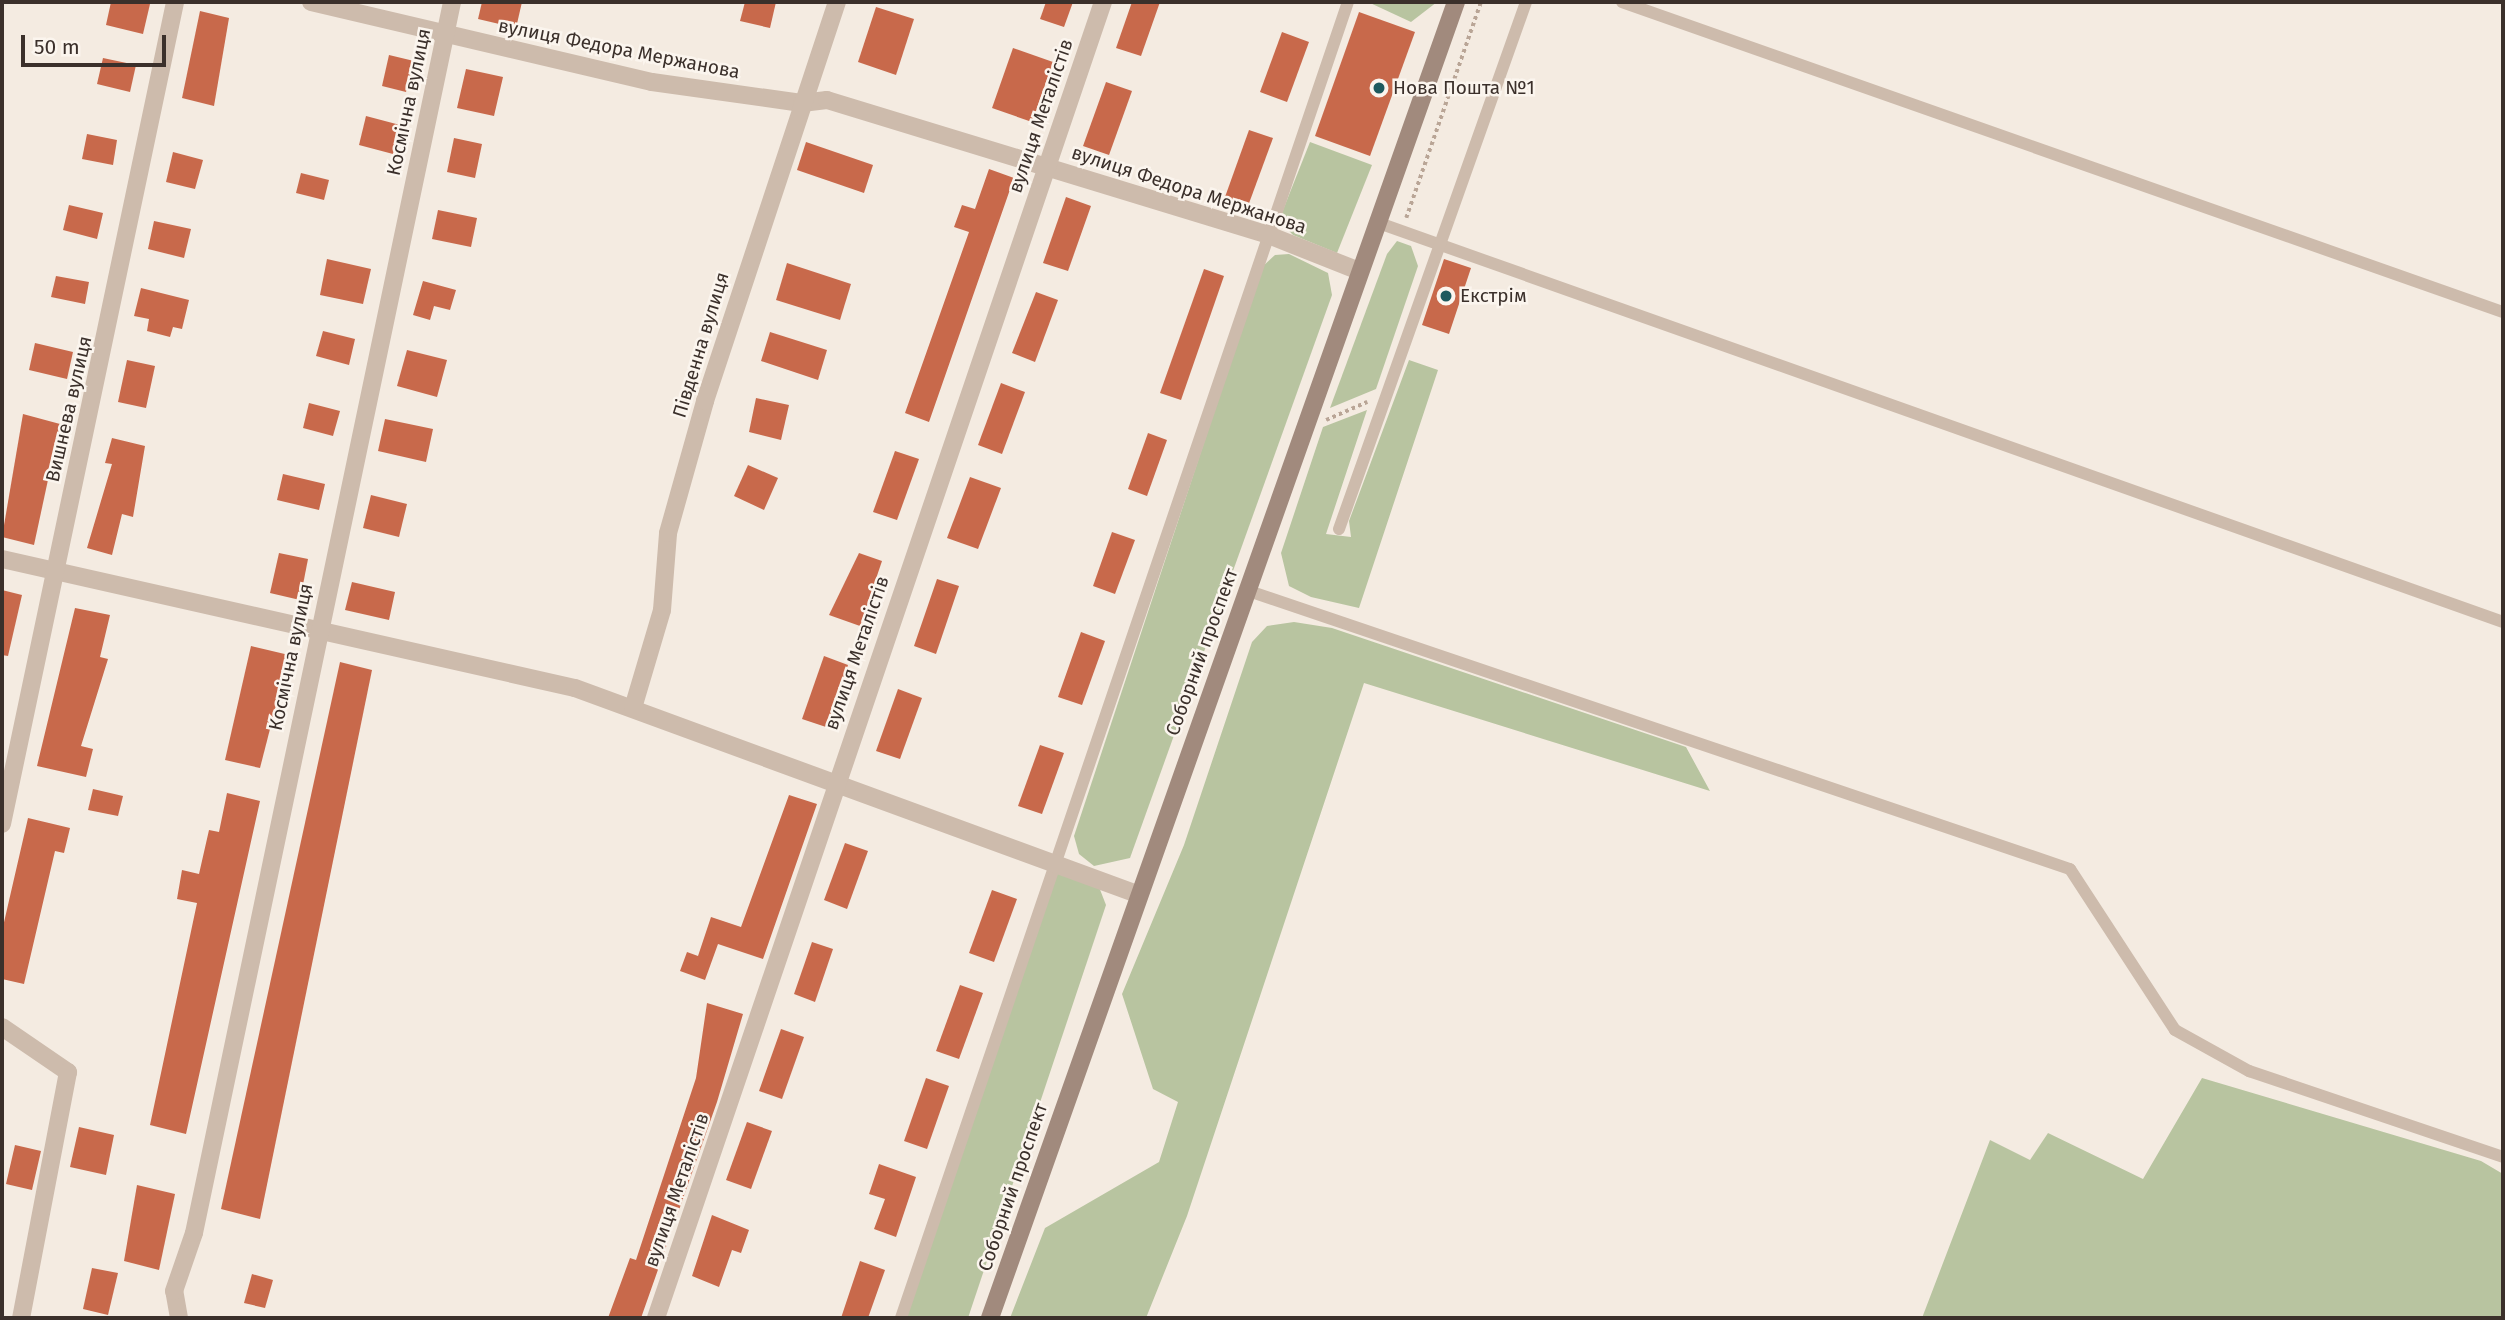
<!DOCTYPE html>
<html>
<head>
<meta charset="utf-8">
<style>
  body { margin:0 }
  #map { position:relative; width:2505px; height:1320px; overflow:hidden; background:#f4ebe1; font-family:"Fira Sans",sans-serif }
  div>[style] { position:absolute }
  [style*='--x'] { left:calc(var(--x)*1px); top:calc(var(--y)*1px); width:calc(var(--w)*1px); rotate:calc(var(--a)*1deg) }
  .green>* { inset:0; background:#b8c4a0 }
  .building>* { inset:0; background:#c8694b }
  .path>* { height:3.5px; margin-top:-1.75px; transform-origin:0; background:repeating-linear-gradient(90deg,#b9a596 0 3.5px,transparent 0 7px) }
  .service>* { height:12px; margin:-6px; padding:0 6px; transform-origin:6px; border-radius:6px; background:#cdbbac }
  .minor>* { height:18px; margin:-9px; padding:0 9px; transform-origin:9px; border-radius:9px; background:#cdbbac }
  .secondary>* { height:18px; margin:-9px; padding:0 9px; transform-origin:9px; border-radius:9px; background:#a18a7d }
  .dots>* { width:19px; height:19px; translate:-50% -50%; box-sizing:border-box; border:4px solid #fbf5ee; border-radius:50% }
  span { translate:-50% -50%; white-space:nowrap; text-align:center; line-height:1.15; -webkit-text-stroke:5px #fbf5ee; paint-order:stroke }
  .street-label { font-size:19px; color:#3b302b }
  .poi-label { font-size:19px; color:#3b302b }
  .left { translate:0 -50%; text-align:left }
  .frame { position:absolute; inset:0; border:4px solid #3b302b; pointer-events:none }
  .scale { position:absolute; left:21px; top:35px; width:145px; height:32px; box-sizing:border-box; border:4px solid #3b302b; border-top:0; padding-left:9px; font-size:21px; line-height:24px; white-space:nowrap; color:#3b302b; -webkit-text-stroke:5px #fbf5ee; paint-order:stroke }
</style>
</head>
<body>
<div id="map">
  <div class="green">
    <div style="clip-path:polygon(1368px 2px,1437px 2px,1411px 22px)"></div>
    <div style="clip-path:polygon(1310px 142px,1372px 165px,1337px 253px,1293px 235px,1279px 220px)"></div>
    <div style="clip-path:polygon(1397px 241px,1411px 246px,1418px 266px,1376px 389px,1330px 408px,1387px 254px)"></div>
    <div style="clip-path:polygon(1289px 254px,1328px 273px,1332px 295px,1130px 858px,1094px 866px,1079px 854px,1074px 836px,1262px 267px,1275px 255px)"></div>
    <div style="clip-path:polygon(1409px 360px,1438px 370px,1359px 608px,1311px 597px,1289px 586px,1281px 553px,1323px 427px,1367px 410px,1326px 534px,1351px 537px,1349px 521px)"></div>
    <div style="clip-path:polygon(1294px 622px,1332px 628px,1686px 747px,1710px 791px,1364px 683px,1187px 1216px,1146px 1318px,1010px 1318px,1045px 1228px,1159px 1162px,1178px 1102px,1153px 1089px,1122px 994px,1184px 845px,1252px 642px,1267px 626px)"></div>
    <div style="clip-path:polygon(1056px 869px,1099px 887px,1106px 905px,968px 1318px,906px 1318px)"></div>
    <div style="clip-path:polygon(2202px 1078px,2481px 1161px,2503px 1174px,2503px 1318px,1922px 1318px,1990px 1140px,2030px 1160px,2048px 1133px,2143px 1179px)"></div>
  </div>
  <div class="building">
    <div style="clip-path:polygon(111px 2px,150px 4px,143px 34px,106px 25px)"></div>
    <div style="clip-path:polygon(482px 2px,522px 2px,516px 28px,478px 19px)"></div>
    <div style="clip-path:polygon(745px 2px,776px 2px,770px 28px,740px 21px)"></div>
    <div style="clip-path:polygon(1046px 2px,1073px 2px,1064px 27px,1040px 19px)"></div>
    <div style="clip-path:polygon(1132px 2px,1160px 2px,1141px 56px,1116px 48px)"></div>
    <div style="clip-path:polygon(876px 7px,914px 19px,896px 75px,858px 62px)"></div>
    <div style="clip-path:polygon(200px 11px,229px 18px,214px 106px,182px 98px)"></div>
    <div style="clip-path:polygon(1359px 12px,1415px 32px,1370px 156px,1315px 136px)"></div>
    <div style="clip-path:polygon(1282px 32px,1309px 42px,1287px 102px,1260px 92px)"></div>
    <div style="clip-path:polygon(1013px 48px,1053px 62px,1032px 122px,992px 108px)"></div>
    <div style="clip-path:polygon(389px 55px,414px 61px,406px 92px,382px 86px)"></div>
    <div style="clip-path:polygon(103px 58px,136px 65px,130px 92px,97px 84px)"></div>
    <div style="clip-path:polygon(466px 69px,503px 77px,494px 116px,457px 108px)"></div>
    <div style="clip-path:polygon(1106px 82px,1132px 91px,1109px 155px,1083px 146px)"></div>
    <div style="clip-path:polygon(366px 116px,400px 125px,393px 154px,359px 145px)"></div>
    <div style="clip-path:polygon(1249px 130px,1273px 138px,1248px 206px,1225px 197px)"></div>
    <div style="clip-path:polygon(87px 134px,117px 140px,113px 165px,82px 159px)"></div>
    <div style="clip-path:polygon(454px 138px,482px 144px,475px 178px,447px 172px)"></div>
    <div style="clip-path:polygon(806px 142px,873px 165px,864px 193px,797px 170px)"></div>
    <div style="clip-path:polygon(173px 152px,203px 160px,195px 189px,166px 182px)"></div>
    <div style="clip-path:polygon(989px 169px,1014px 178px,929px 422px,905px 413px,969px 232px,954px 227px,962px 205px,975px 209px)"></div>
    <div style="clip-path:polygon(301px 173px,329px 180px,324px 200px,296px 193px)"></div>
    <div style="clip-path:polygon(1066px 197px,1091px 206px,1068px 271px,1043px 263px)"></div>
    <div style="clip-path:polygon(69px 205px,103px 213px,97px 239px,63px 230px)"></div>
    <div style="clip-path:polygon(438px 210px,477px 218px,471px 247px,432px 239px)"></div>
    <div style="clip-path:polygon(154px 221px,191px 229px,184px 258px,148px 249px)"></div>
    <div style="clip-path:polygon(327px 259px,371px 269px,363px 304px,320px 295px)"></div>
    <div style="clip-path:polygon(1444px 259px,1471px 268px,1449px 334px,1422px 325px)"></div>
    <div style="clip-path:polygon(787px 263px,851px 284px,840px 320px,776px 300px)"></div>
    <div style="clip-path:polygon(1204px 269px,1224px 276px,1181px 400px,1160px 393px)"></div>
    <div style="clip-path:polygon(56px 276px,89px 282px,85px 304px,51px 297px)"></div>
    <div style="clip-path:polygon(423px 281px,456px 290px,450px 310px,434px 306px,430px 320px,413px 315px)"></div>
    <div style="clip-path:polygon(141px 288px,189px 300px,182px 329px,173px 327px,170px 337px,147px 331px,149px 319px,134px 316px)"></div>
    <div style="clip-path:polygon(1036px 292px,1058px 300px,1035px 362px,1012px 353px)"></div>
    <div style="clip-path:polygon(323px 331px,355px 339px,349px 365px,316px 356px)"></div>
    <div style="clip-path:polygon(770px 332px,827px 350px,818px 380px,761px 361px)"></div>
    <div style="clip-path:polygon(35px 343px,73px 352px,67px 379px,29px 370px)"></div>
    <div style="clip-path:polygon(407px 350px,447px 360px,437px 397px,397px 386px)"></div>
    <div style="clip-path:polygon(127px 360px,155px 366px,146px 408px,118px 402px)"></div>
    <div style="clip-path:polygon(1001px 383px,1025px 392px,1002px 454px,978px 445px)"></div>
    <div style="clip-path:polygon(756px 398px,789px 405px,781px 440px,749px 432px)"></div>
    <div style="clip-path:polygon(309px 403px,340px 411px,333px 436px,303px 428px)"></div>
    <div style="clip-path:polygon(23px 414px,60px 424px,34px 545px,2px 537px)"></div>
    <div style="clip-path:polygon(385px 419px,433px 429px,426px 462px,378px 451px)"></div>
    <div style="clip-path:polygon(1148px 433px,1167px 440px,1147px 496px,1128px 489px)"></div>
    <div style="clip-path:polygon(112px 438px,145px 446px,133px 517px,122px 514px,112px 555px,87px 548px,112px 464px,105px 463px)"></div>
    <div style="clip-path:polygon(895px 451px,919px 459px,897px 520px,873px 512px)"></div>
    <div style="clip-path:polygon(748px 465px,778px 478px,764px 510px,734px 496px)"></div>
    <div style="clip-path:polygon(283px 474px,325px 484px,319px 510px,277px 500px)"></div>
    <div style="clip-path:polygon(970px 477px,1001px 488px,978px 549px,947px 538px)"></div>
    <div style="clip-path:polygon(371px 495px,407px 504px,399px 537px,363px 528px)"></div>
    <div style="clip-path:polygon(1112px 532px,1135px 540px,1115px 594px,1093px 586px)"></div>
    <div style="clip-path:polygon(279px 553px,308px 559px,300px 600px,270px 593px)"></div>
    <div style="clip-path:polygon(859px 553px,882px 561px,860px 626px,829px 615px)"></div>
    <div style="clip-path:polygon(937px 579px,959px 586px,936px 654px,914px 646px)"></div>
    <div style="clip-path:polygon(352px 582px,395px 592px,389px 620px,345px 610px)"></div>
    <div style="clip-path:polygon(2px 590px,22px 595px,8px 656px,2px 655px)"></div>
    <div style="clip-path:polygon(75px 608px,110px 615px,100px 657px,108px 659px,81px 746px,93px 749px,86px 777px,37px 766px)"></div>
    <div style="clip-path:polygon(1081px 632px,1105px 641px,1082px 705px,1058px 697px)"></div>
    <div style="clip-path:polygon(251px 646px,289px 655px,260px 768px,225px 760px)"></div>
    <div style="clip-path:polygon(824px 656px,848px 665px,826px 727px,802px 719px)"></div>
    <div style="clip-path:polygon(340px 662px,372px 670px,260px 1219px,221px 1209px)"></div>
    <div style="clip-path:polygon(898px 689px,922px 698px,900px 759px,876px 751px)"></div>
    <div style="clip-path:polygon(1040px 745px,1064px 753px,1042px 814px,1018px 806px)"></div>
    <div style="clip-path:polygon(93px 789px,123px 796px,118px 816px,88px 810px)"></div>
    <div style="clip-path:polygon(227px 793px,260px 801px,186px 1134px,150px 1125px,197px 903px,177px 899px,182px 870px,199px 874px,209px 830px,219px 832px)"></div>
    <div style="clip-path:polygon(789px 795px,817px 804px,763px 959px,718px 944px,705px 980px,680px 971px,687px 952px,698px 956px,711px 917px,741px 927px)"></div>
    <div style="clip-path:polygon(28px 818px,70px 828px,64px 853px,55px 851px,24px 984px,2px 979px,2px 931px)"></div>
    <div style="clip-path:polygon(845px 843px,868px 851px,847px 909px,824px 900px)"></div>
    <div style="clip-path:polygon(992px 890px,1017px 899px,994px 962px,969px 953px)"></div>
    <div style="clip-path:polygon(812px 942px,833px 949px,815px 1002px,794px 994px)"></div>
    <div style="clip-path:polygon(960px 985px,983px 993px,959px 1059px,936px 1051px)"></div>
    <div style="clip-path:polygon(707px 1003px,743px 1014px,717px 1102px,641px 1318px,608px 1318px,630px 1258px,636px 1260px,696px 1078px)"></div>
    <div style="clip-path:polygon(781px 1029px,804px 1037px,782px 1099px,759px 1091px)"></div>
    <div style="clip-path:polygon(926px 1078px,949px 1086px,927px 1149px,904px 1141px)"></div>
    <div style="clip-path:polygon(747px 1122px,772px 1131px,751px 1189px,726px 1180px)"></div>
    <div style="clip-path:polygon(79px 1127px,114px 1135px,106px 1175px,70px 1167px)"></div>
    <div style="clip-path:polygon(15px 1145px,41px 1151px,32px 1190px,6px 1184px)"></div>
    <div style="clip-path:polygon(879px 1164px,916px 1177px,896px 1237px,874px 1229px,885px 1199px,869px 1194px)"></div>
    <div style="clip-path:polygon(137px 1185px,175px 1194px,159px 1270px,124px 1261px)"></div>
    <div style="clip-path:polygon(712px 1215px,749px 1230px,741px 1253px,732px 1250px,719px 1287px,692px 1276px)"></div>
    <div style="clip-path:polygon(860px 1261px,885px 1270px,868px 1318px,841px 1318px)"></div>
    <div style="clip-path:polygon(92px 1268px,118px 1273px,108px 1315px,83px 1309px)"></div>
    <div style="clip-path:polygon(252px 1274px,273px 1280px,265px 1308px,244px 1303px)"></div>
  </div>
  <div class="path">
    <div style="--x:1406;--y:218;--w:229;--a:-70.9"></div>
    <div style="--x:1326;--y:420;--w:45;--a:-23.7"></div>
  </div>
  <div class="service">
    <div style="--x:1622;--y:2;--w:934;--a:19.39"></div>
    <div style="--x:1376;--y:222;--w:1196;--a:19.54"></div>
    <div style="--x:1339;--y:529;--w:559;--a:-70.46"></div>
    <div style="--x:1246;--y:590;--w:870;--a:18.71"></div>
    <div style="--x:2070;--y:869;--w:192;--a:56.9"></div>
    <div style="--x:2175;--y:1030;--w:85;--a:29"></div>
    <div style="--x:2249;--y:1071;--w:268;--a:18.7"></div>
    <div style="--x:901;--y:1318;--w:1390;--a:-71.24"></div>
  </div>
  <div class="minor">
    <div style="--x:311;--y:2;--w:350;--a:13.2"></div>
    <div style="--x:652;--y:82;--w:151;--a:8"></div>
    <div style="--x:802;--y:103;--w:25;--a:-7"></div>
    <div style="--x:827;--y:100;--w:459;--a:17"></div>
    <div style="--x:1266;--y:234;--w:100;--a:21.7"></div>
    <div style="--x:2;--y:559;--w:587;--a:12.69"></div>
    <div style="--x:575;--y:688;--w:599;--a:20.13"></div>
    <div style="--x:633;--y:708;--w:102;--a:-73.5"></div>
    <div style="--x:662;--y:610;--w:77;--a:-85.5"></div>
    <div style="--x:668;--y:533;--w:137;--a:-74.3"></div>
    <div style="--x:705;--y:401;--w:420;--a:-71.7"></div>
    <div style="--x:2;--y:824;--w:840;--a:-78.11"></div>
    <div style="--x:2;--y:1027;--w:80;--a:34.3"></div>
    <div style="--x:68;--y:1072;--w:250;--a:100.8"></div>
    <div style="--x:179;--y:1318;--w:27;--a:-100"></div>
    <div style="--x:174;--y:1291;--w:61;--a:-71"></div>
    <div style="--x:194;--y:1233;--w:1258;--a:-78.16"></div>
    <div style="--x:656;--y:1318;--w:1390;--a:-71.24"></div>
  </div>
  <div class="secondary">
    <div style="--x:990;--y:1318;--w:1396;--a:-70.5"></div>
  </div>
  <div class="dots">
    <div style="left:1379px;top:88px;background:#1f5a5e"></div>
    <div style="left:1446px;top:296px;background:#1f5a5e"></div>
  </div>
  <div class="street-label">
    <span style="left:619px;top:49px;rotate:11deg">вулиця Федора Мержанова</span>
    <span style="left:409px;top:102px;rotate:-78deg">Космічна вулиця</span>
    <span style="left:1041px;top:116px;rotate:-71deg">вулиця Металістів</span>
    <span style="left:1189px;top:190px;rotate:18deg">вулиця Федора Мержанова</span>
    <span style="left:701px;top:345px;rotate:-73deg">Південна вулиця</span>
    <span style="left:69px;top:409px;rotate:-77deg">Вишнева вулиця</span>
    <span style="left:1202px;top:652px;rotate:-70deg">Соборний проспект</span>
    <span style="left:857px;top:653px;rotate:-71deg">вулиця Металістів</span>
    <span style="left:291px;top:657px;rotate:-78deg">Космічна вулиця</span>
    <span style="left:1013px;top:1187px;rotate:-71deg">Соборний проспект</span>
    <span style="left:677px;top:1190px;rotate:-71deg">вулиця Металістів</span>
  </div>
  <div class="poi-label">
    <span class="left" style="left:1393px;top:88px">Нова Пошта №1</span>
    <span class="left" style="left:1460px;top:296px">Екстрім</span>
  </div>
  <div class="frame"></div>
  <div class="scale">50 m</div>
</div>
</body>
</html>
